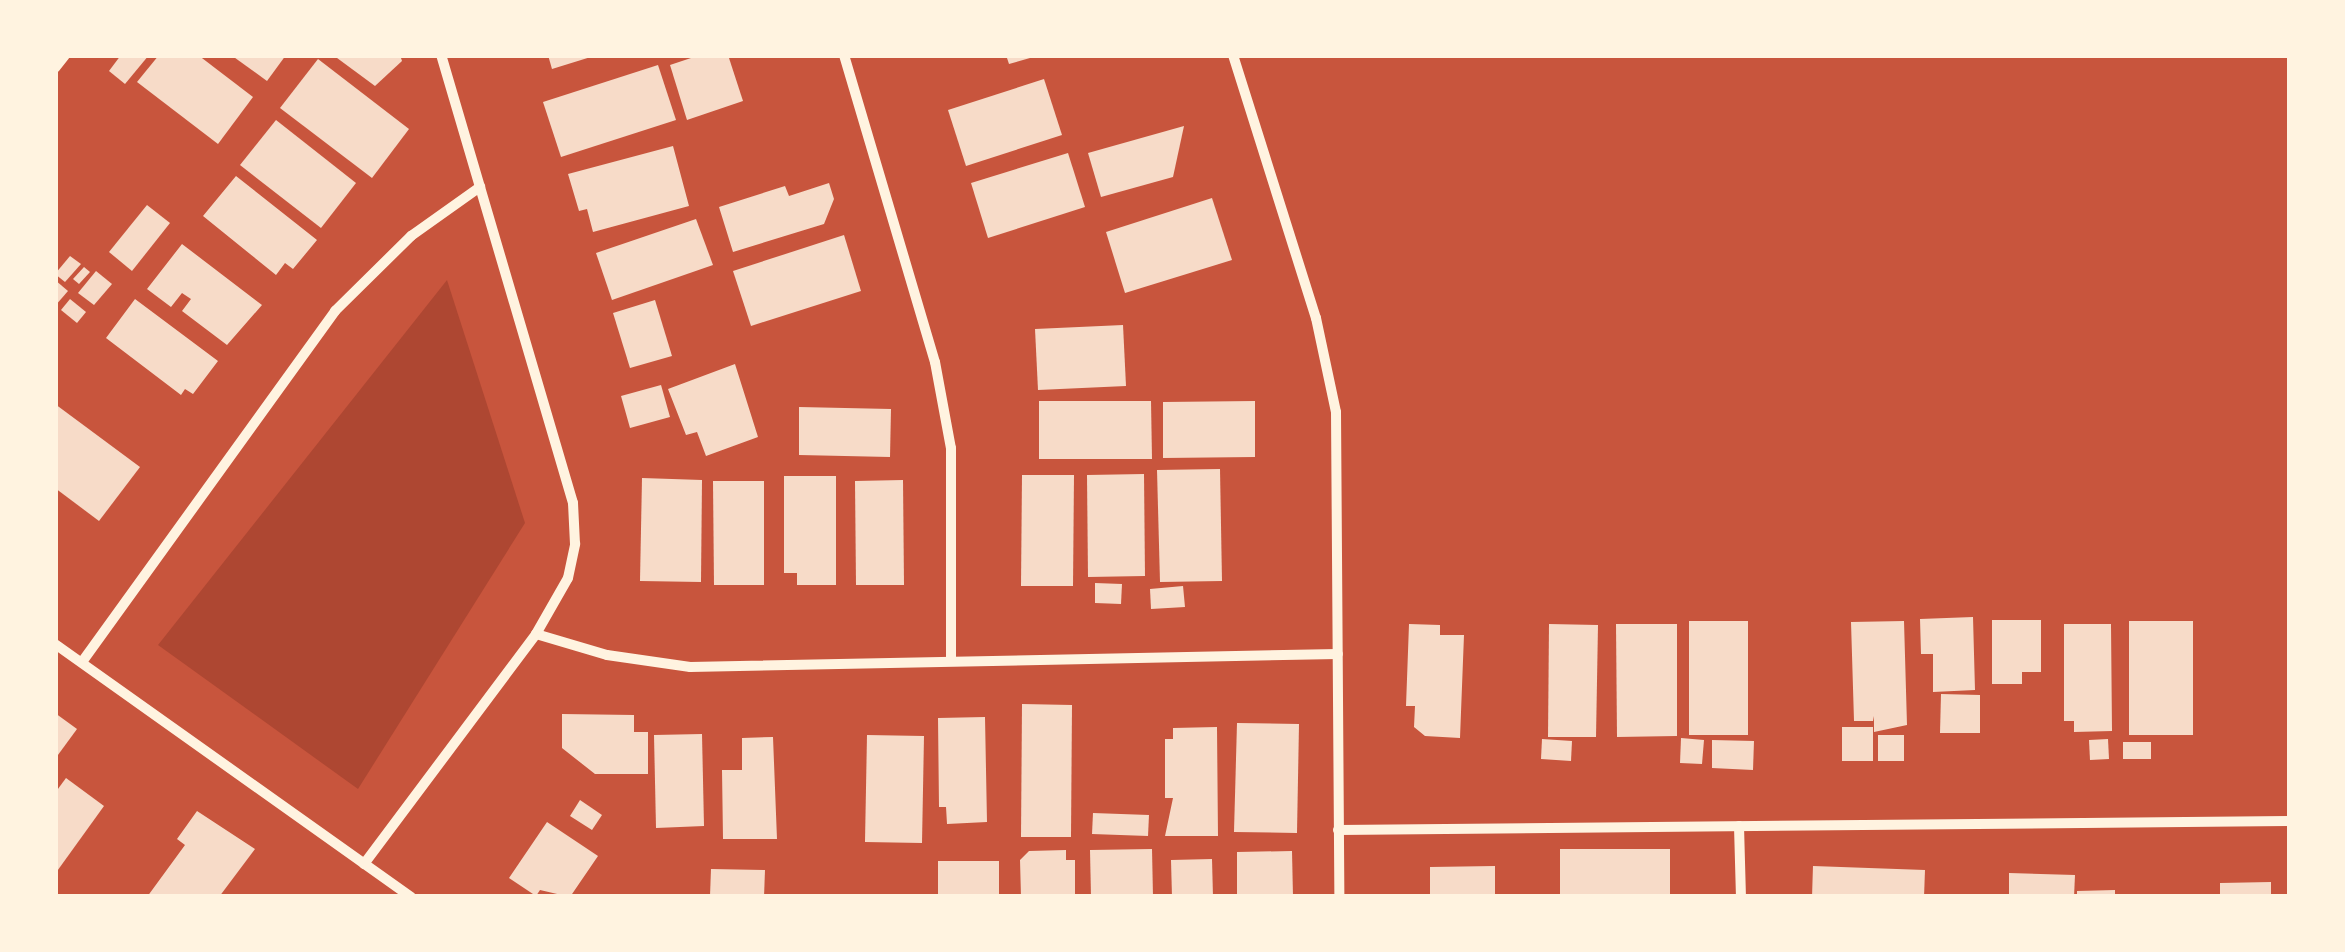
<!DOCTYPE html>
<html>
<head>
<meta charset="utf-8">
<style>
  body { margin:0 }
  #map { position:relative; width:2345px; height:952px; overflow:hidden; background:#c8553d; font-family:Inter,sans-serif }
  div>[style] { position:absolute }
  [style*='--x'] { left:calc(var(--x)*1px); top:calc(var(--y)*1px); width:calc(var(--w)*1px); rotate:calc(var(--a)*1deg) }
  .green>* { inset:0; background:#ae4732 }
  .building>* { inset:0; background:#f7dbc8 }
  .minor>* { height:10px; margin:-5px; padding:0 5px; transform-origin:5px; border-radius:5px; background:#fff3e0 }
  span { translate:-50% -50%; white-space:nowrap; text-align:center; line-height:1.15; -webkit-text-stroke:9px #fff3e0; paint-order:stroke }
  .frame { position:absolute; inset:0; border:58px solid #fff3e0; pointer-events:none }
</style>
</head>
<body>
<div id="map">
  <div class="green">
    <div style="clip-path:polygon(447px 280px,525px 523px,358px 789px,158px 645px)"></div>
  </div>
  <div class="building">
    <div style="clip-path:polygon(121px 55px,149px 55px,125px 84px,109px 71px)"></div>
    <div style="clip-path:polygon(159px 55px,198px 55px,253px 97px,218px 144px,137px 82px)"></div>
    <div style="clip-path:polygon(231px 55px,286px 55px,267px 81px)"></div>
    <div style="clip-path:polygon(333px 55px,400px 55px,402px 61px,375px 86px)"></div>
    <div style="clip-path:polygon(548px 55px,593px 55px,594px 56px,552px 69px)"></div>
    <div style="clip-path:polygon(700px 55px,728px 55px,743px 101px,687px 120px,670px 65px)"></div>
    <div style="clip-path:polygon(1006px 55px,1036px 55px,1037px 56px,1009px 64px)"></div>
    <div style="clip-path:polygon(318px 59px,409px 129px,372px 178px,280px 108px)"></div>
    <div style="clip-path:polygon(658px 65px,676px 120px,561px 157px,543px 102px)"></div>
    <div style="clip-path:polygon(1044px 79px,1062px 135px,966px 166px,948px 110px)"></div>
    <div style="clip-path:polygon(276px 120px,356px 183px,321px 228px,240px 165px)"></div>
    <div style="clip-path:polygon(1184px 126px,1173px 177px,1101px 197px,1088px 153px)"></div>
    <div style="clip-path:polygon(673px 146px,689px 206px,593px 232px,587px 209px,579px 211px,568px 174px)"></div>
    <div style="clip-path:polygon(1068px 153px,1085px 207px,988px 238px,971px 183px)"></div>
    <div style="clip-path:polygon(236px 176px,317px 240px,293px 269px,285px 263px,276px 275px,203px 216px)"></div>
    <div style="clip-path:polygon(829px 183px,834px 199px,824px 224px,733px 252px,719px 207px,785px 186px,789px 196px)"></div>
    <div style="clip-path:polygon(1212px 198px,1232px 260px,1125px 293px,1106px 232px)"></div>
    <div style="clip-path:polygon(147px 205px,170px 223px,132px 271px,109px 252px)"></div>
    <div style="clip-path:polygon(696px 219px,713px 265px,612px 300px,596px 253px)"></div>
    <div style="clip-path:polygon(844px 235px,861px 291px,751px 326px,733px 271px)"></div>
    <div style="clip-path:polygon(182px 244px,262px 305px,227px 345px,182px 311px,191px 299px,182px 293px,171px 307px,147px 289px)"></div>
    <div style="clip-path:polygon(70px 256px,81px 264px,65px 282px,55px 274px)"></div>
    <div style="clip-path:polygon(84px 267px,90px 272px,79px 284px,73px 279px)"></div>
    <div style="clip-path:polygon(96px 271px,112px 284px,94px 305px,78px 293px)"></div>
    <div style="clip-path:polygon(55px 280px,68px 291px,55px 306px)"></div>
    <div style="clip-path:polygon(70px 299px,86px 312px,77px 323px,61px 310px)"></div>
    <div style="clip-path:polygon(135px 299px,218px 361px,193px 394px,185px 389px,181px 395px,106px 338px)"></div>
    <div style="clip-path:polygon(655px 300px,672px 356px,630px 368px,613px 313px)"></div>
    <div style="clip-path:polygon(1123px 325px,1126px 386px,1038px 390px,1035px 329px)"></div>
    <div style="clip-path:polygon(735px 364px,758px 437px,706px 456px,697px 432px,686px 435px,668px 389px)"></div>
    <div style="clip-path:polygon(661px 385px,670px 417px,630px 428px,621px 396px)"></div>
    <div style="clip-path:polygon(1039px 401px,1151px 401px,1152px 459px,1039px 459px)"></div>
    <div style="clip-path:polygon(1255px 401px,1255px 457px,1163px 458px,1163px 402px)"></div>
    <div style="clip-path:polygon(55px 404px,140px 467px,99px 521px,55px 488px)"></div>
    <div style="clip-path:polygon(799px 407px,891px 409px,890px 457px,799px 455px)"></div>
    <div style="clip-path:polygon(1220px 469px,1222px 581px,1160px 582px,1157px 470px)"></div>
    <div style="clip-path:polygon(1144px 474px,1145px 576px,1088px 577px,1087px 475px)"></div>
    <div style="clip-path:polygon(1022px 475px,1074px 475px,1073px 586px,1021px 586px)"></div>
    <div style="clip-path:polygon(784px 476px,836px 476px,836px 585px,797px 585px,797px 573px,784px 573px)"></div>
    <div style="clip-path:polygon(642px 478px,702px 480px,701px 582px,640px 581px)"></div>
    <div style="clip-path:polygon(903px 480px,904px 585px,856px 585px,855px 481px)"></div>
    <div style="clip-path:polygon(713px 481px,764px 481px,764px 585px,714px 585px)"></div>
    <div style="clip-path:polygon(1095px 583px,1122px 584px,1121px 604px,1095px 603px)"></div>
    <div style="clip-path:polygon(1183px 586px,1185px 607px,1151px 609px,1150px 589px)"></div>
    <div style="clip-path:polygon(1973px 617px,1975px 690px,1933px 692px,1933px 654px,1921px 654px,1920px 619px)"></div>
    <div style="clip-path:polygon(1992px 620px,2041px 620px,2041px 672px,2022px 672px,2022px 684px,1992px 684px)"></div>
    <div style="clip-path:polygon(1689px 621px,1748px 621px,1748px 735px,1689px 735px)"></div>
    <div style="clip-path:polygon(1904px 621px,1907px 725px,1874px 732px,1874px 716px,1873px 721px,1854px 721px,1851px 622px)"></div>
    <div style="clip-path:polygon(2129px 621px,2193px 621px,2193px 735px,2129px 735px)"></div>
    <div style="clip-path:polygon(1409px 624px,1440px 625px,1440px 635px,1464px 635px,1460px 738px,1425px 736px,1414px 727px,1415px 706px,1406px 706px)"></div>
    <div style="clip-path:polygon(1549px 624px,1598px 625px,1596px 737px,1548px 737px)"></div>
    <div style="clip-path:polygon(1616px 624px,1677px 624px,1677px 736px,1617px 737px)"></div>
    <div style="clip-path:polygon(2064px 624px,2111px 624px,2112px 731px,2074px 732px,2074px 721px,2064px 721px)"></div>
    <div style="clip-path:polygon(1941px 694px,1980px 695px,1980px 733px,1940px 733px)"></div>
    <div style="clip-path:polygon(1022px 704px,1072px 705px,1071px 837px,1021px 837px)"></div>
    <div style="clip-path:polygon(55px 713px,77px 729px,55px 759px)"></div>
    <div style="clip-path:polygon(562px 714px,634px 715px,634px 732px,648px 732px,648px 774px,595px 774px,562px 748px)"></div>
    <div style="clip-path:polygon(985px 717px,987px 822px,947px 824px,946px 807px,939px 807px,938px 718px)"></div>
    <div style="clip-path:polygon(1237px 723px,1299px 724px,1297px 833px,1234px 832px)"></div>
    <div style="clip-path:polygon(1217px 727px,1218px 836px,1165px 836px,1173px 798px,1165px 798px,1165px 739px,1173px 739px,1173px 728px)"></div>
    <div style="clip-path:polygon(1842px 727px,1873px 727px,1873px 761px,1842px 761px)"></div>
    <div style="clip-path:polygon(702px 734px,704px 826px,656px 828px,654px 735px)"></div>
    <div style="clip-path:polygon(867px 735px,924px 736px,922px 843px,865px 842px)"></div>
    <div style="clip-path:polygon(1878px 735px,1904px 735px,1904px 761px,1878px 761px)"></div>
    <div style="clip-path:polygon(773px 737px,777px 839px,723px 839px,722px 770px,742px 770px,742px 738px)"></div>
    <div style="clip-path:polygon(1681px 738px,1704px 740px,1702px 764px,1680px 763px)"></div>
    <div style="clip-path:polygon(1542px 739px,1572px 741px,1571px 761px,1541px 759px)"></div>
    <div style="clip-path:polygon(2108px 739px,2109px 759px,2090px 760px,2089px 740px)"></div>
    <div style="clip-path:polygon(1712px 740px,1754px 741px,1753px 770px,1712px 768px)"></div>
    <div style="clip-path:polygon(2123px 742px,2151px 742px,2151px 759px,2123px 759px)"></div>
    <div style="clip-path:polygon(66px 778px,104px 806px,55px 874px,55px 793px)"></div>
    <div style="clip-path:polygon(580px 800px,602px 815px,592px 830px,570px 816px)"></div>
    <div style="clip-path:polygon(197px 811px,255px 849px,219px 897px,147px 897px,185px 845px,177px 839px)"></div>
    <div style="clip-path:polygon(1093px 813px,1149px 815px,1148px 836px,1092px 834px)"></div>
    <div style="clip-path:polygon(547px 822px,598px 856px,570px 897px,540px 890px,536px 896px,509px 878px)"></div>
    <div style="clip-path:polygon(1152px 849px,1153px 897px,1091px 897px,1090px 850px)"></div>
    <div style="clip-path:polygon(1560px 849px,1670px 849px,1670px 897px,1560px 897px)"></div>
    <div style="clip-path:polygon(1066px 850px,1066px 860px,1075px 860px,1075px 897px,1021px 897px,1020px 860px,1029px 851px)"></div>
    <div style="clip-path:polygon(1292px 851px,1293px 897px,1237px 897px,1237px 852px)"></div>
    <div style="clip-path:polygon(1212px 859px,1213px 897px,1172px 897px,1171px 860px)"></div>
    <div style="clip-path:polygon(938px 861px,999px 861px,999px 897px,938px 897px)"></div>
    <div style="clip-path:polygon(1495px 866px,1495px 897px,1430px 897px,1430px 867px)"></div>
    <div style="clip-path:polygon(1813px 866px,1925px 870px,1924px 897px,1812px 897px)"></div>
    <div style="clip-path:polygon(711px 869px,765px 870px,764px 897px,710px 896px)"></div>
    <div style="clip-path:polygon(2009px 873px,2075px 875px,2074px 897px,2009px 897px)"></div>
    <div style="clip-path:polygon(2271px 882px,2271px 897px,2220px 897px,2220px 883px)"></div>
    <div style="clip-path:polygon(2115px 890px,2115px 897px,2077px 897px,2077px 891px)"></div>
  </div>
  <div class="minor">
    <div style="--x:844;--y:55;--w:320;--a:73.5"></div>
    <div style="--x:935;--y:362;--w:87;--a:79.5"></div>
    <div style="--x:951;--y:448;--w:210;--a:90"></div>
    <div style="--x:1233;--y:55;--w:276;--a:72.5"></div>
    <div style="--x:1316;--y:318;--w:96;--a:78"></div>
    <div style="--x:1336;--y:412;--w:485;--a:89.6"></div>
    <div style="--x:55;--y:68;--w:16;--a:-52"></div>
    <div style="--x:536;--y:634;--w:74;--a:16.5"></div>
    <div style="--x:607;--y:655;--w:84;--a:8.2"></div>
    <div style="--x:690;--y:667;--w:648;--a:-1.15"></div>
    <div style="--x:55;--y:644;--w:437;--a:35.4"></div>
    <div style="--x:82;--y:662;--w:433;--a:-54.2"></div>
    <div style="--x:335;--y:311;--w:107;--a:-44.6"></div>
    <div style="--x:411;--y:236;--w:85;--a:-35.4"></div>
    <div style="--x:1739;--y:826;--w:71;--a:88.4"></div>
    <div style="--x:1338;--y:830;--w:952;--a:-0.54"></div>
    <div style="--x:364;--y:864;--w:287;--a:-53.2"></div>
    <div style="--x:536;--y:634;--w:64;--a:-60.3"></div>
    <div style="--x:568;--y:578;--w:35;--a:-78"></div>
    <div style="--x:575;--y:544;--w:41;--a:-92.8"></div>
    <div style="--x:573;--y:503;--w:467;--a:-106.4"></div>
  </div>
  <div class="frame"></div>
</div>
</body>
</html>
